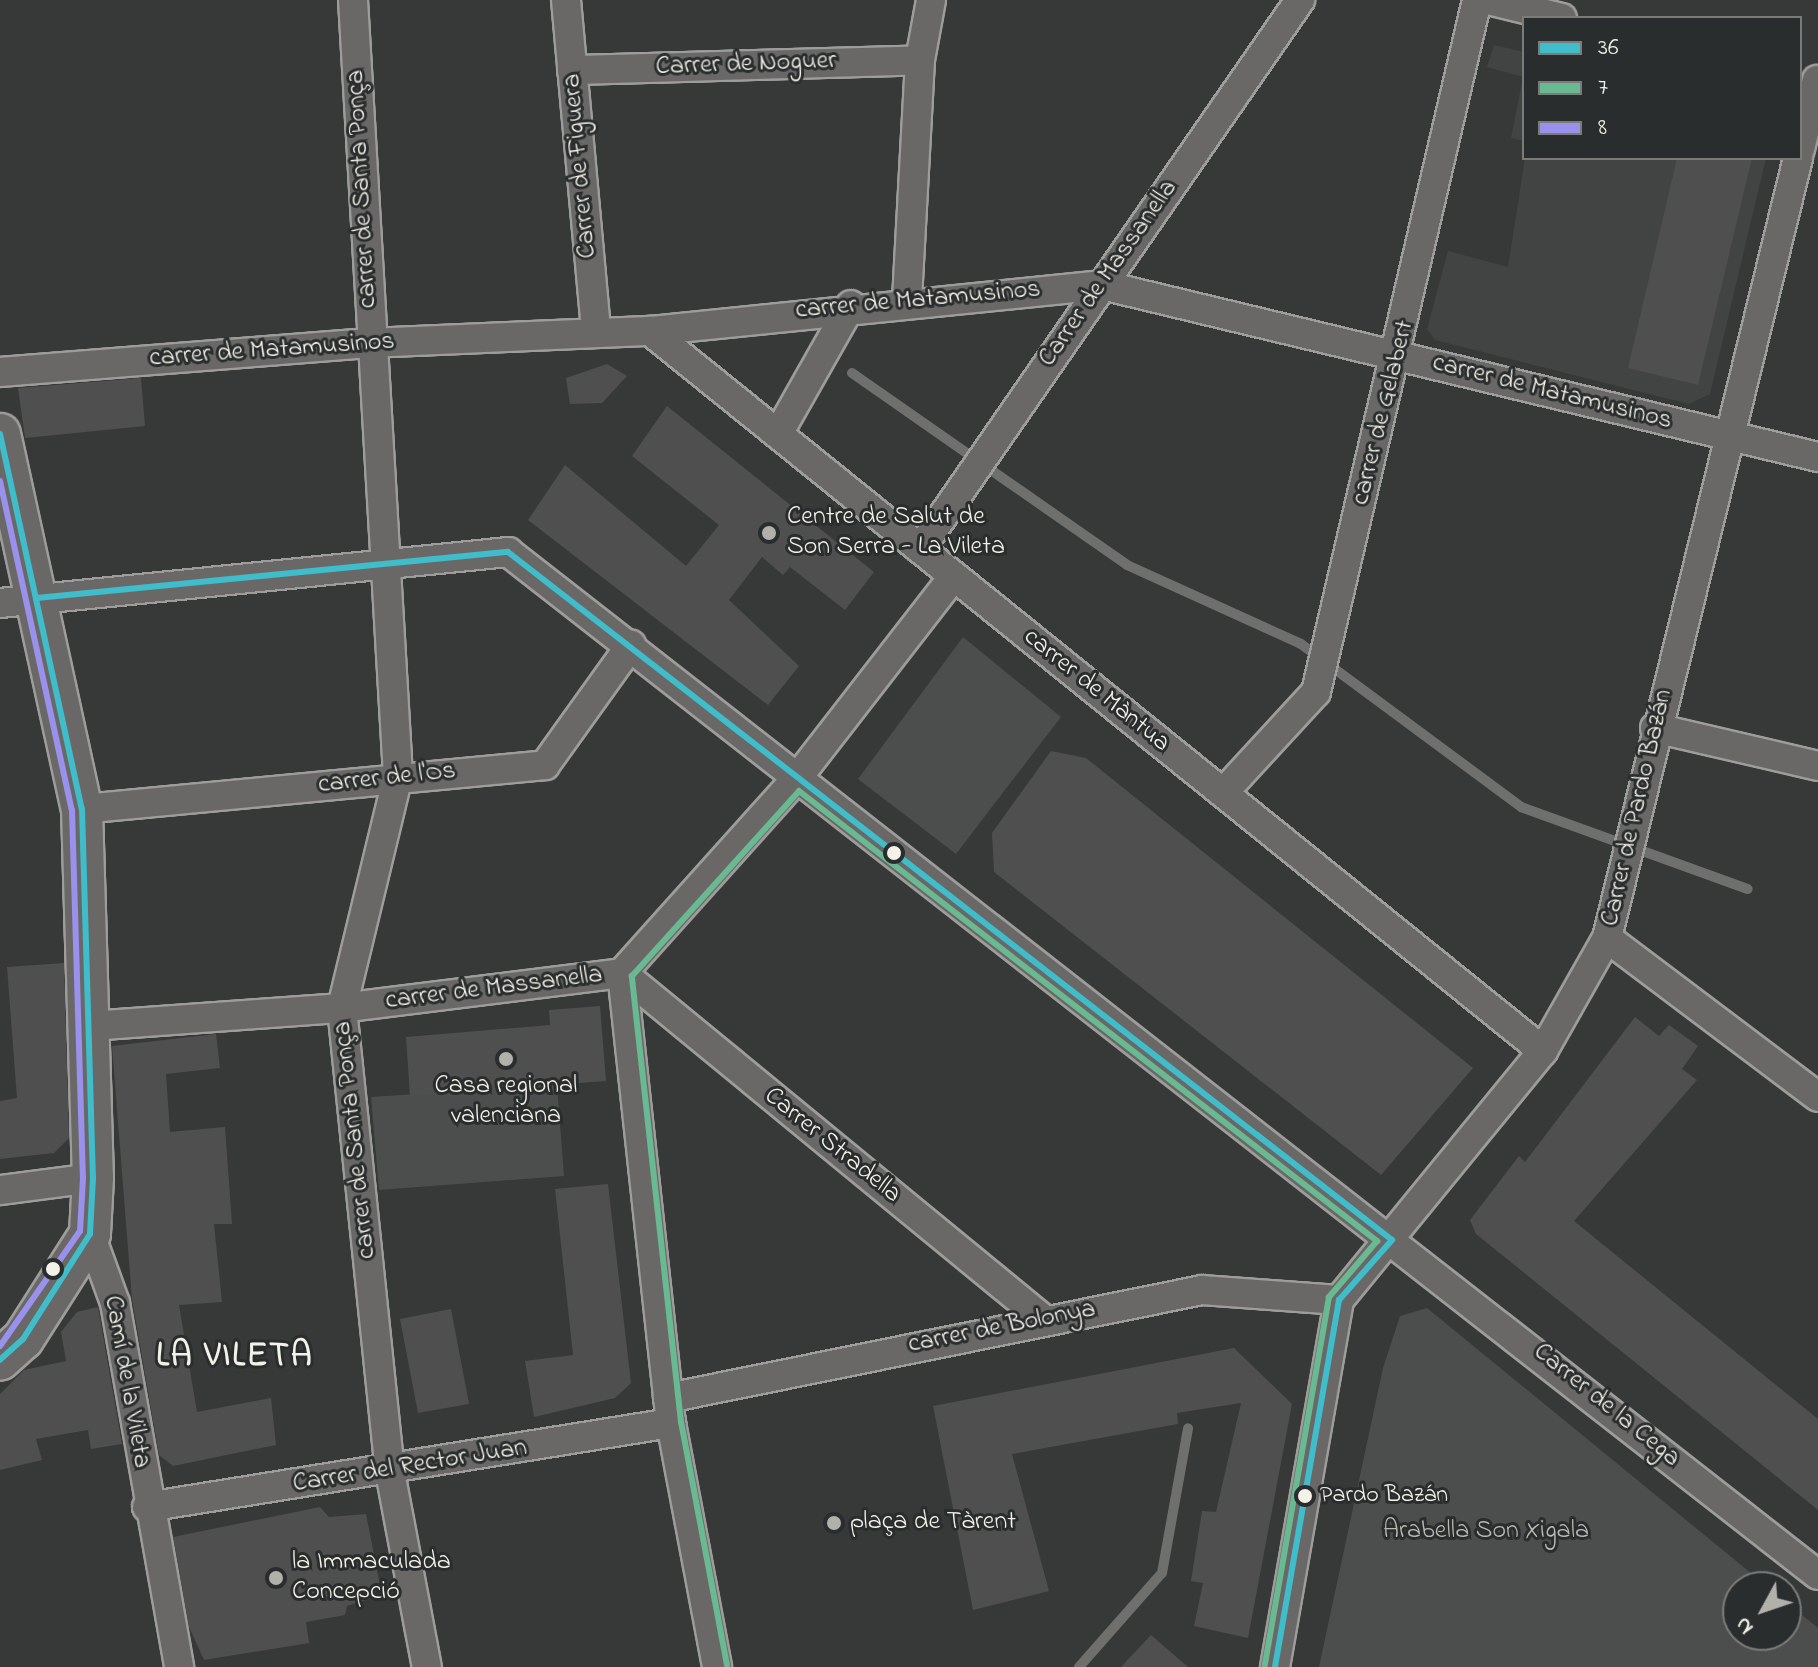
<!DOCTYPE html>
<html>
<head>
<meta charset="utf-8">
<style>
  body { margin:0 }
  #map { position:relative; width:1818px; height:1667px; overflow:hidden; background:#373838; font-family:"Indie Flower",sans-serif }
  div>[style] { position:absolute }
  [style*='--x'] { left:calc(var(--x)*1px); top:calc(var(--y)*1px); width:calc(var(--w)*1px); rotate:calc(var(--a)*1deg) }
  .built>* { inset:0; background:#414443 }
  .green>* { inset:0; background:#4b4e4c }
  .stream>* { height:10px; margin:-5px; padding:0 5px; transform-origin:5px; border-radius:5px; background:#6f706d }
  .building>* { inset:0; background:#4f4f4f }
  .roads { filter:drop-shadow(2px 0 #9d9d9b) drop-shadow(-2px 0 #9d9d9b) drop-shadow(0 2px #9d9d9b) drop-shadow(0 -2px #9d9d9b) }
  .street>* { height:28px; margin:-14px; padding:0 14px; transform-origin:14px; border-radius:14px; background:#696866 }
  .secondary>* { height:40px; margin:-20px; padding:0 20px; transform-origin:20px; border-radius:20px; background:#696866 }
  .bus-1>* { height:6px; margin:-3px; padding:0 3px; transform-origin:3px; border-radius:3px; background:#40bdca }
  .bus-2>* { height:6px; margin:-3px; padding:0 3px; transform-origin:3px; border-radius:3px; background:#69b993 }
  .bus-3>* { height:6px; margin:-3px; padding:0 3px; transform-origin:3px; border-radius:3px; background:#9a91ed }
  .dots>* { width:22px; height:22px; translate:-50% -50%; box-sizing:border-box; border:4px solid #2a2d2e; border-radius:50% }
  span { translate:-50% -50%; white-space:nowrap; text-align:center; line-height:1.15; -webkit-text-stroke:6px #2a2d2e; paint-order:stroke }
  .bus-label { font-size:24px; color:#f4f1e8 }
  .left { translate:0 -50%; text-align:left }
  .street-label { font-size:26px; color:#f4f1e8 }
  .poi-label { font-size:26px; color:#f4f1e8 }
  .park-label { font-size:26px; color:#bab9b2 }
  .district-label { font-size:34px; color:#f4f1e8; font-weight:700; letter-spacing:2px }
  .legend { position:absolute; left:1522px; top:16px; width:280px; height:144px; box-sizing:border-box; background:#2a2d2e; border:2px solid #7b7b78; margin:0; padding:10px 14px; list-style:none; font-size:24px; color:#f4f1e8 }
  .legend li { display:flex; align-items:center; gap:16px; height:40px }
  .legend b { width:40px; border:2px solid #7b7b78 }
  .north { position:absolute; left:1722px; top:1571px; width:80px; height:80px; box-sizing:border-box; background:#2a2d2e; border:2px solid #7b7b78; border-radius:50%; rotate:230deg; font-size:22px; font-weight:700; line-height:32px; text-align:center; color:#f4f1e8 }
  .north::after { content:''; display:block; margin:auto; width:28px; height:36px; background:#b2b0aa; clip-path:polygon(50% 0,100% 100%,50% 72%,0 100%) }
</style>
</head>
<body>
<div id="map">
  <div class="built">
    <div style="clip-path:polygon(1494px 45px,1524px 52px,1524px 141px,1511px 138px,1523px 77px,1487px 67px)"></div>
    <div style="clip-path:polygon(1525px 158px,1766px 158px,1710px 394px,1689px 404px,1435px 340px,1427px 329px,1448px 251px,1508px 267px)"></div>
  </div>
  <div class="green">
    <div style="clip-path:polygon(963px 637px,1061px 717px,956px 854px,858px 779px)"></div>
    <div style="clip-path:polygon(557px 1085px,564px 1176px,379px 1190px,371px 1097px)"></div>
    <div style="clip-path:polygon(1427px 1308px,1768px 1587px,1738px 1587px,1738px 1635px,1786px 1635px,1786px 1602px,1818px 1628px,1818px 1667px,1319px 1667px,1383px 1368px,1400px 1316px)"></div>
  </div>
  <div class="stream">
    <div style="--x:852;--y:373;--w:335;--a:34.9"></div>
    <div style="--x:1127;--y:565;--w:191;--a:24.4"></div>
    <div style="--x:1301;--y:644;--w:274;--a:36.5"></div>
    <div style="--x:1521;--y:807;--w:241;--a:19.9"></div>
    <div style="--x:1079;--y:1667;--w:125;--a:-48.6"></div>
    <div style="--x:1162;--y:1573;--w:147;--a:-79.8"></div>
  </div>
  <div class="building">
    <div style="clip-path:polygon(1677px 158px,1752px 158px,1698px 385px,1628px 368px)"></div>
    <div style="clip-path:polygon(607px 364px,627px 376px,602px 403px,570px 404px,566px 378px)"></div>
    <div style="clip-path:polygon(141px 378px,145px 426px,25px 438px,18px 388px)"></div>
    <div style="clip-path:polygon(667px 406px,874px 572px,845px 610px,790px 567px,783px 575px,762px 557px,729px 600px,799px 666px,768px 705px,528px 520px,565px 465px,686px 566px,719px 525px,632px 456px)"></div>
    <div style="clip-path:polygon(1051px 751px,1086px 758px,1473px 1068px,1381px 1175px,994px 872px,992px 833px)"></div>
    <div style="clip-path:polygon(64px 963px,69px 1138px,54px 1153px,0 1159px,0 1101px,17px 1098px,7px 967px)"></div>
    <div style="clip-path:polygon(600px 1006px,606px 1081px,410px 1096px,406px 1037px,550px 1025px,549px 1010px)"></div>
    <div style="clip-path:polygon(1635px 1017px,1659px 1036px,1669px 1025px,1698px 1046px,1682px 1069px,1697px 1080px,1574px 1221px,1818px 1419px,1818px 1510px,1476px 1234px,1470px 1220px,1519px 1156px,1525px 1162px)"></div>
    <div style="clip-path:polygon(216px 1034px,220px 1068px,166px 1074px,170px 1132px,225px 1127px,232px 1224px,214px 1224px,222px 1302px,179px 1305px,197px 1412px,271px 1398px,276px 1445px,173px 1466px,159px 1455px,132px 1299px,112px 1046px)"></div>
    <div style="clip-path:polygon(608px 1184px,631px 1383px,615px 1398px,534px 1417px,525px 1361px,573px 1355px,555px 1189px)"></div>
    <div style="clip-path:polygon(98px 1307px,122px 1444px,91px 1449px,88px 1430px,36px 1439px,42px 1460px,0 1470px,0 1394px,24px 1370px,66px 1361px,61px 1332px,77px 1312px)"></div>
    <div style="clip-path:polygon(451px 1309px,469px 1404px,418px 1413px,400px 1319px)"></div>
    <div style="clip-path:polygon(1234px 1348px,1292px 1404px,1248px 1638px,1194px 1626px,1203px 1583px,1191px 1581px,1202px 1511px,1216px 1512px,1241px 1403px,1177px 1413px,1178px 1424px,1012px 1454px,1049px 1591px,973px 1610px,933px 1406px)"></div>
    <div style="clip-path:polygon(320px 1507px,329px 1517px,366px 1514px,382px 1595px,347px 1606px,345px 1615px,306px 1622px,309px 1643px,204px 1660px,189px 1627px,173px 1537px)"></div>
    <div style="clip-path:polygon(1151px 1635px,1188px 1667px,1121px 1667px)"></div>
  </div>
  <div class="roads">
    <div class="street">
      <div style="--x:353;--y:0;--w:777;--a:86.68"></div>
      <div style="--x:398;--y:776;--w:239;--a:103.6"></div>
      <div style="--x:342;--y:1008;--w:466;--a:84.1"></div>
      <div style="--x:390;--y:1472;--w:198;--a:79.3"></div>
      <div style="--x:566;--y:0;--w:333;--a:84.8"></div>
      <div style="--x:1488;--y:0;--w:76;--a:13.7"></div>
      <div style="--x:572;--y:70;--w:348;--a:-1.6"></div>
      <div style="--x:1800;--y:149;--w:71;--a:-76.2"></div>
      <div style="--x:907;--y:300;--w:240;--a:-86.9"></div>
      <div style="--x:920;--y:60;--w:61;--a:-79.6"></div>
      <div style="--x:650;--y:331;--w:1147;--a:38.88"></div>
      <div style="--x:0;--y:372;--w:372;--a:-4.5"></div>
      <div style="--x:371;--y:343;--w:279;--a:-2.5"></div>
      <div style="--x:650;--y:331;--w:454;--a:-5.8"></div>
      <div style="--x:1102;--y:285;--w:736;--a:13.51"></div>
      <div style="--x:778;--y:434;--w:148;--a:-60.5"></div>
      <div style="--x:920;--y:549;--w:668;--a:-55.31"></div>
      <div style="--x:0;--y:603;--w:511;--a:-5.73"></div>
      <div style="--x:508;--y:552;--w:1662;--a:37.99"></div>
      <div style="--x:1655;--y:728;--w:167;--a:13.1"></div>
      <div style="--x:1223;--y:793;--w:137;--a:-47.4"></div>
      <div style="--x:1316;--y:692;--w:710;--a:-76.9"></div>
      <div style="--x:82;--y:809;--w:465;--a:-5.4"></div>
      <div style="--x:545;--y:765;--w:148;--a:-54.4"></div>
      <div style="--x:1607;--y:938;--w:264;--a:37"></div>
      <div style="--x:622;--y:973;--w:453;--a:83.8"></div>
      <div style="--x:671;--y:1423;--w:248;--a:79.3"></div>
      <div style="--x:622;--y:973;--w:544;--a:39.4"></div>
      <div style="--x:90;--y:1026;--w:253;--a:-4.1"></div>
      <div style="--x:342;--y:1008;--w:282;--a:-7.1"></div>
      <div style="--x:622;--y:973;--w:263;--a:-48.1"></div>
      <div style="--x:798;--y:777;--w:254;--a:-52.2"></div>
      <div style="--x:0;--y:1190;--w:94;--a:-7.4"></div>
      <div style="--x:90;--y:1234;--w:73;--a:70.1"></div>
      <div style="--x:115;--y:1303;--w:370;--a:80"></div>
      <div style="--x:668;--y:1398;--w:545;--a:-11.43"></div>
      <div style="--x:1202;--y:1290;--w:137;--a:4.2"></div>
      <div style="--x:147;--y:1507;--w:531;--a:-9.11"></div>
      <div style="--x:1275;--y:1667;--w:373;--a:-80.1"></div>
      <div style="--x:1339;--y:1300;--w:322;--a:-50.7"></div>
      <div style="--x:1543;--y:1051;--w:130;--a:-60.5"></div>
      <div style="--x:1607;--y:938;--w:803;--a:-76.24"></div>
    </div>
    <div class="secondary">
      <div style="--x:0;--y:434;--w:384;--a:77.7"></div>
      <div style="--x:82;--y:809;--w:369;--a:88.3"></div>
      <div style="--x:93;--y:1178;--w:56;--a:93.1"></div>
      <div style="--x:90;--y:1234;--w:125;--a:122.5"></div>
      <div style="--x:23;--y:1339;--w:31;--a:138"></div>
    </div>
  </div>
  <div class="bus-1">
    <div style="--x:0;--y:434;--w:384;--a:77.7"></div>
    <div style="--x:82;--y:809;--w:369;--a:88.3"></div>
    <div style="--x:93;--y:1178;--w:56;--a:93.1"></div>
    <div style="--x:90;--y:1234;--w:125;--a:122.5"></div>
    <div style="--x:23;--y:1339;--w:31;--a:138"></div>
    <div style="--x:37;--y:598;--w:473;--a:-5.6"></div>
    <div style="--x:508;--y:552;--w:1120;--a:37.89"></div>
    <div style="--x:1392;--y:1240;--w:80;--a:131.5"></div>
    <div style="--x:1339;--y:1300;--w:373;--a:99.9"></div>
  </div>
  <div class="bus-2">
    <div style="--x:727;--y:1665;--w:247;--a:-100.7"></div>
    <div style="--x:681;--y:1422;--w:449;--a:-96.3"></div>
    <div style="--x:632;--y:976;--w:249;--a:-47.9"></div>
    <div style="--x:799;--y:791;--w:733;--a:37.9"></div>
    <div style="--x:1377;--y:1241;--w:74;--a:130.6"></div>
    <div style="--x:1329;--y:1297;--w:374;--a:99.9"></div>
  </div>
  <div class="bus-3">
    <div style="--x:0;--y:481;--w:337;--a:77.7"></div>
    <div style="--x:72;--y:810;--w:368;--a:88.3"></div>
    <div style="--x:83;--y:1178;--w:53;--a:93.2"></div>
    <div style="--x:80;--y:1231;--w:140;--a:124.8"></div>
  </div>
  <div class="dots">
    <div style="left:769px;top:533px;background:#b2b0aa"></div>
    <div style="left:894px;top:853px;background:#f4f1e8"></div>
    <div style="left:506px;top:1059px;background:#b2b0aa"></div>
    <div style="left:53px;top:1269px;background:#f4f1e8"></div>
    <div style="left:1305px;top:1496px;background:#f4f1e8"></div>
    <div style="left:834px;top:1523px;background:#b2b0aa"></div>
    <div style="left:276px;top:1578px;background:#b2b0aa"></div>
  </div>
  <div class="bus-label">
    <span class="left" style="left:1320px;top:1496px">Pardo Bazán</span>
  </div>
  <div class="street-label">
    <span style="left:746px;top:65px;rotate:-2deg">Carrer de Noguer</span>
    <span style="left:581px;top:166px;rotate:-95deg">Carrer de Figuera</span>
    <span style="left:363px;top:189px;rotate:-93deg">carrer de Santa Ponça</span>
    <span style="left:1109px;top:274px;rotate:-55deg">Carrer de Massanella</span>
    <span style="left:918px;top:301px;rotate:-5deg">carrer de Matamusinos</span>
    <span style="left:272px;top:351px;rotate:-4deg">carrer de Matamusinos</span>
    <span style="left:1552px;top:393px;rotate:14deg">carrer de Matamusinos</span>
    <span style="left:1384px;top:413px;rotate:-76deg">carrer de Gelabert</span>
    <span style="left:1096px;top:691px;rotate:39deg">carrer de Màntua</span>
    <span style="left:387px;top:779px;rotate:-6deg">carrer de l'Os</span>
    <span style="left:1638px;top:808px;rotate:-77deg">Carrer de Pardo Bazán</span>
    <span style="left:494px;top:989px;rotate:-7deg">carrer de Massanella</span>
    <span style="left:356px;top:1140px;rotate:-96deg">carrer de Santa Ponça</span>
    <span style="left:832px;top:1146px;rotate:39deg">Carrer Stradella</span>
    <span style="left:1002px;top:1328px;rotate:-11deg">carrer de Bolonya</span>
    <span style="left:126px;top:1382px;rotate:80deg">Camí de la Vileta</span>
    <span style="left:1606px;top:1406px;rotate:39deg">Carrer de la Cega</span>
    <span style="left:410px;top:1467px;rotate:-9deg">Carrer del Rector Juan</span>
  </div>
  <div class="poi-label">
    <span class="left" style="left:787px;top:533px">Centre de Salut de<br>Son Serra - La Vileta</span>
    <span style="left:506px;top:1102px">Casa regional<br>valenciana</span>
    <span class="left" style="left:850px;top:1523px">plaça de Tàrent</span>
    <span class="left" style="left:292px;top:1578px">la Immaculada<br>Concepció</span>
  </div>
  <div class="park-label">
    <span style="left:1486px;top:1532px">Arabella Son Xigala</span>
  </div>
  <div class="district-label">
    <span style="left:235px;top:1358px">LA VILETA</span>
  </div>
  <ul class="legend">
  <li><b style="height:10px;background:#40bdca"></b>36</li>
  <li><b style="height:10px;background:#69b993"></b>7</li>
  <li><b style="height:10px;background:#9a91ed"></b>8</li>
  </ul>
  <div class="north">N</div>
</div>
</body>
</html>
